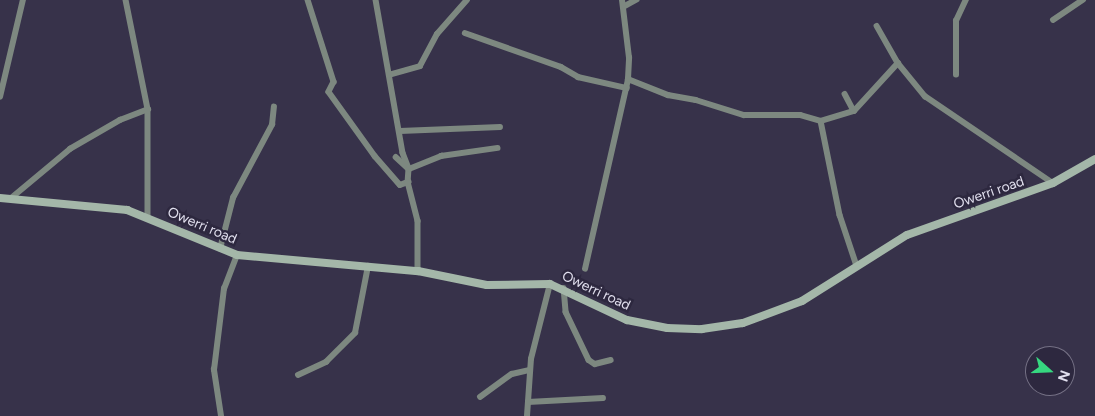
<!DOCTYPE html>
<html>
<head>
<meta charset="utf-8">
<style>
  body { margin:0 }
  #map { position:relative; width:1095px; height:416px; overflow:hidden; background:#37324a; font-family:Figtree,sans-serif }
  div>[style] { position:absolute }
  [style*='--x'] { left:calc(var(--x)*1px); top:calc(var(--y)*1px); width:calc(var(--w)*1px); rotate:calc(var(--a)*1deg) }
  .minor>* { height:5.5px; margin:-2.75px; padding:0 2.75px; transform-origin:2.75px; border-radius:2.75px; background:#7d8880 }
  .secondary>* { height:8px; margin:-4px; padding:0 4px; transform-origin:4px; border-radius:4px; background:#a4b7a9 }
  span { translate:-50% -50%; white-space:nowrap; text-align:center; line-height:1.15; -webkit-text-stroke:5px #2d283f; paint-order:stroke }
  .street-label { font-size:14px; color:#e1dfee }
  .north { position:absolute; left:1025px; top:346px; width:50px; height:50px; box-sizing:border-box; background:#2d283f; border:1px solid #757185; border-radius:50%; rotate:110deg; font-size:14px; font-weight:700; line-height:20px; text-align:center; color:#e1dfee }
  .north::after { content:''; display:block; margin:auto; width:18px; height:22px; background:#36d880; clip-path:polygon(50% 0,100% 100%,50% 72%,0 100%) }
</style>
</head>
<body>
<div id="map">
  <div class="minor">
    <div style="--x:126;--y:0;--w:111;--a:78.6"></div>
    <div style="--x:148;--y:109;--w:108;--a:90"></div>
    <div style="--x:308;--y:0;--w:86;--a:72.4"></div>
    <div style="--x:334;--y:82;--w:11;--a:117"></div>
    <div style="--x:329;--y:92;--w:79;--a:54.3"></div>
    <div style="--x:375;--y:156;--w:38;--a:49"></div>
    <div style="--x:400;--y:185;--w:9;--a:-21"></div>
    <div style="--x:376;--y:0;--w:155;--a:80"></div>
    <div style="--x:403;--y:153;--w:17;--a:69"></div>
    <div style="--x:409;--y:169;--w:13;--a:94"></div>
    <div style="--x:408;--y:182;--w:40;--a:75.6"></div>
    <div style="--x:418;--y:221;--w:50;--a:90"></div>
    <div style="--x:625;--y:6;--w:13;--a:-29"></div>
    <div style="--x:1053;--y:20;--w:36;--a:-34"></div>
    <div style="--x:877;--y:26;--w:43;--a:60.4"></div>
    <div style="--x:898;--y:63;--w:43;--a:50.7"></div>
    <div style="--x:925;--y:96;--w:155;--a:34.2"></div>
    <div style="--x:465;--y:33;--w:102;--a:19.5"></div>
    <div style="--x:561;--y:67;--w:20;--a:30"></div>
    <div style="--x:578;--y:77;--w:50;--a:12.7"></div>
    <div style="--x:389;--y:75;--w:32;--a:-16"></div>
    <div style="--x:420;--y:66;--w:36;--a:-62"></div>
    <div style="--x:437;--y:34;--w:45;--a:-48.6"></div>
    <div style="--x:956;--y:75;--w:54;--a:-90"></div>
    <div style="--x:956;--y:21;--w:23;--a:-65"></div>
    <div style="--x:628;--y:79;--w:43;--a:21.8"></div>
    <div style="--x:668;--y:95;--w:28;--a:10"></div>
    <div style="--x:696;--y:100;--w:50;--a:17.4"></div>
    <div style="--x:744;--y:115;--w:56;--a:0"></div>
    <div style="--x:800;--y:115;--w:22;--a:16"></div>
    <div style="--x:821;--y:121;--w:34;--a:-17"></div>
    <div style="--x:854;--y:111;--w:65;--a:-47.5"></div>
    <div style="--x:845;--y:94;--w:19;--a:62"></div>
    <div style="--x:0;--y:97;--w:100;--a:-76.7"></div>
    <div style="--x:821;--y:121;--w:96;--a:78.6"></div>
    <div style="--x:840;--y:215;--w:54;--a:71.6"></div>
    <div style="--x:400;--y:131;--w:100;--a:-2.3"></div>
    <div style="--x:396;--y:157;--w:18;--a:43"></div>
    <div style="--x:409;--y:169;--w:35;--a:-22"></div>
    <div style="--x:441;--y:156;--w:57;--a:-8.1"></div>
    <div style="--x:10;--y:199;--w:78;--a:-39.8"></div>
    <div style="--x:70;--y:149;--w:58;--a:-30.1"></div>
    <div style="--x:120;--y:120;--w:30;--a:-21"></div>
    <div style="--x:220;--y:249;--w:53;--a:-75.7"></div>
    <div style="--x:233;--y:198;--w:83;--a:-61.9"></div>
    <div style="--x:272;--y:125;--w:18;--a:-84"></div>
    <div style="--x:585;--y:269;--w:195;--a:-77.2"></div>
    <div style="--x:628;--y:79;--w:21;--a:-87"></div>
    <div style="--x:629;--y:58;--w:58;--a:-96.9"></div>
    <div style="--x:564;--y:288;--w:24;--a:85"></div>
    <div style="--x:566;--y:312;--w:53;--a:64.4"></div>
    <div style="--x:589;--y:360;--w:7;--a:34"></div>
    <div style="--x:595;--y:364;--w:16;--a:-14"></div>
    <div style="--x:298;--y:375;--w:31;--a:-25"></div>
    <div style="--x:326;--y:362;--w:41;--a:-45"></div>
    <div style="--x:355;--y:333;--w:68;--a:-79"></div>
    <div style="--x:480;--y:397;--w:39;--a:-36"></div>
    <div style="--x:512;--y:374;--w:18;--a:-13"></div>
    <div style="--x:528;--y:402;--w:75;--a:-3.1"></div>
    <div style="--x:221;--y:416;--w:47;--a:-98.7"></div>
    <div style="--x:214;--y:370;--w:82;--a:-83"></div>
    <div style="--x:224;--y:289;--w:36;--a:-69"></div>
    <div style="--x:527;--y:416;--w:57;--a:-86"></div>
    <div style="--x:531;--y:359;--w:77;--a:-75.8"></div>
  </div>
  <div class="secondary">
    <div style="--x:0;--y:198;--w:128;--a:5.4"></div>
    <div style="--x:127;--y:210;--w:119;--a:22.2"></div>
    <div style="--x:237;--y:255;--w:182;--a:5.1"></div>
    <div style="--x:418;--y:271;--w:70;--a:11.5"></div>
    <div style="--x:487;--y:285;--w:63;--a:-0.9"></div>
    <div style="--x:550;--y:284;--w:85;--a:25.1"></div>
    <div style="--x:627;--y:320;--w:41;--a:11.3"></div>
    <div style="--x:667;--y:328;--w:35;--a:2"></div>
    <div style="--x:702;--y:329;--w:41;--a:-8.3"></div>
    <div style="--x:743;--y:323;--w:63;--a:-20.4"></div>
    <div style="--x:802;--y:301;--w:124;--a:-32.2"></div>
    <div style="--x:907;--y:235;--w:155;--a:-19.6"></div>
    <div style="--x:1053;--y:183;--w:48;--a:-29.7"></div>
  </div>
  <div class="street-label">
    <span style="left:989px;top:193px;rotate:-19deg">Owerri road</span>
    <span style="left:202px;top:226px;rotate:23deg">Owerri road</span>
    <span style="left:596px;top:291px;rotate:25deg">Owerri road</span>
  </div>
  <div class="north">N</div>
</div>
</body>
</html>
